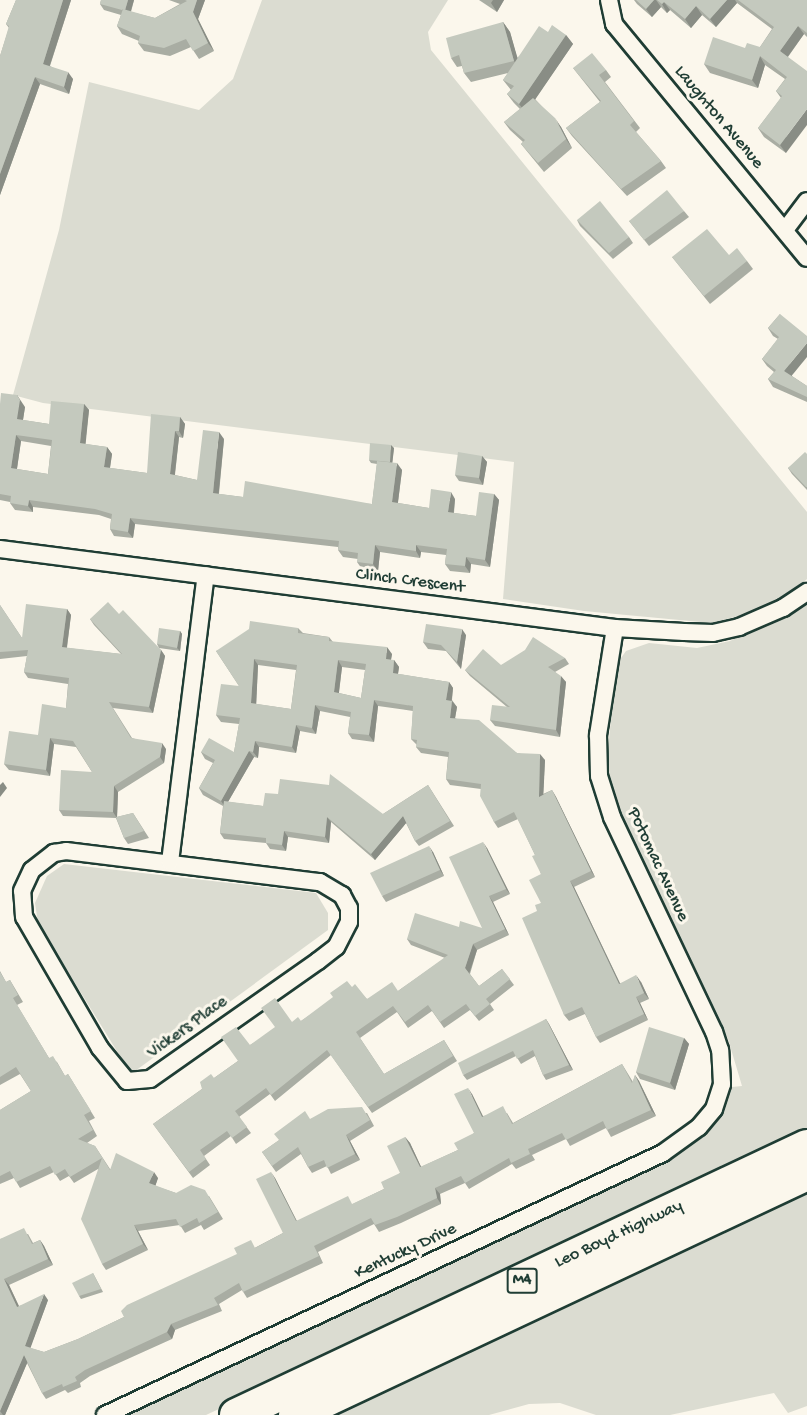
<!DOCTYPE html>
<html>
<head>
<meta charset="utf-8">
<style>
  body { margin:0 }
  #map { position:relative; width:807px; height:1415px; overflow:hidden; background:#fbf7ec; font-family:"Gochi Hand",sans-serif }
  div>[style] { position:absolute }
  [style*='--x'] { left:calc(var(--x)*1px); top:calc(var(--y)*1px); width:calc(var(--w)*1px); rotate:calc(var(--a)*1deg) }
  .green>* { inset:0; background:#dbdcd1 }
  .roads { filter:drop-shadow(2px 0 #1f3d34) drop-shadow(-2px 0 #1f3d34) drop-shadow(0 2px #1f3d34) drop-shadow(0 -2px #1f3d34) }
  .street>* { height:16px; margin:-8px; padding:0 8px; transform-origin:8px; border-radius:8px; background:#fbf7ec }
  .highway>* { height:32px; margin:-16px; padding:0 16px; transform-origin:16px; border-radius:16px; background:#fbf7ec }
  .wall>* { inset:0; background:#a9ada3 }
  .shaded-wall>* { inset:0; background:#898d85 }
  .building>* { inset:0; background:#c4c9be }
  span { translate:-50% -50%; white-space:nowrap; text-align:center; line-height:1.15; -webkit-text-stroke:6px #fbf7ec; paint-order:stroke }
  .shield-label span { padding:2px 4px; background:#fbf7ec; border:2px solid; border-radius:4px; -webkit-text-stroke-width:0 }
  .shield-label { font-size:16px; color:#1f3d34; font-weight:700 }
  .street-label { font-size:18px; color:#1f3d34 }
</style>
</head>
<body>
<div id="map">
  <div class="green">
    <div style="clip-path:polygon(262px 0,448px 0,428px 32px,431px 50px,807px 512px,807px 579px,791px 594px,742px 615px,711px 623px,584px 611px,503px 599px,514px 462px,43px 403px,13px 395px,59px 230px,89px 82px,199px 110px,233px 79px)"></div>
    <div style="clip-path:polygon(807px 603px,807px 1136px,206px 1415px,129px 1415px,633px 1176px,705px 1136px,718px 1121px,732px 1087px,742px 1086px,728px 1039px,618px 808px,606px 772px,616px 665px,626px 651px,649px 643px,697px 648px,730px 641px)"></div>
    <div style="clip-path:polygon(64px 864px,316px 893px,328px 913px,328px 930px,131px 1074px,38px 923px,35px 903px,47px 876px)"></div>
    <div style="clip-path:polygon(807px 1188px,807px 1406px,788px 1413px,774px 1393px,670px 1415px,596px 1415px,560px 1403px,529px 1404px,489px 1415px,329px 1415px)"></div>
  </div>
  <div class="roads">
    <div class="street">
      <div style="--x:609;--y:0;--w:25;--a:78"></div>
      <div style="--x:614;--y:24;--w:303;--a:50.5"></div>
      <div style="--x:785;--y:230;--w:36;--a:-53"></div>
      <div style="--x:0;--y:549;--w:620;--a:7.32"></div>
      <div style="--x:615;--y:628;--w:69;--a:3.3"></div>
      <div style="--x:684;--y:632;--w:29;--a:2"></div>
      <div style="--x:713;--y:633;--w:27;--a:-13"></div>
      <div style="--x:739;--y:627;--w:48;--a:-23.4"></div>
      <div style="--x:783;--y:608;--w:29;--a:-34"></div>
      <div style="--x:66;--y:851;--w:256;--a:7"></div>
      <div style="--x:320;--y:882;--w:26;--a:31"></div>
      <div style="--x:342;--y:895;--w:15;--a:62"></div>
      <div style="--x:349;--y:908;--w:14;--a:90"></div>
      <div style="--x:349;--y:922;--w:28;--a:117"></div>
      <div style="--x:336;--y:947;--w:23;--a:142"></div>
      <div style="--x:318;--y:961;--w:205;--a:144.9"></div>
      <div style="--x:150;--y:1079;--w:23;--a:175"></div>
      <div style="--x:127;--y:1081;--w:43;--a:-129.3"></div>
      <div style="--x:100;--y:1048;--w:151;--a:-120.1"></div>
      <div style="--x:24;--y:917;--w:26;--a:-94"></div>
      <div style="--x:22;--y:891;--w:23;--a:-65"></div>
      <div style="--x:32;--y:870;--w:28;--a:-38"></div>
      <div style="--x:54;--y:853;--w:12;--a:-9"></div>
      <div style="--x:170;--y:862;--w:289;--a:-82.9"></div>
      <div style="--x:105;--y:1415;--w:616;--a:-25.15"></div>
      <div style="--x:663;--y:1153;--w:44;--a:-35.8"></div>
      <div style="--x:699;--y:1127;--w:23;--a:-50"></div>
      <div style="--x:714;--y:1109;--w:26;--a:-72"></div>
      <div style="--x:722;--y:1084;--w:34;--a:-93"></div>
      <div style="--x:720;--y:1050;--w:19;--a:-108"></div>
      <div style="--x:714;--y:1032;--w:238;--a:-115.4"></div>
      <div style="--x:612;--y:817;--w:43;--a:-107.6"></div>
      <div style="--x:599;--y:776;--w:41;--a:-91.4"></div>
      <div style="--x:598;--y:735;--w:108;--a:-81"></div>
    </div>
    <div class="highway">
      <div style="--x:236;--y:1415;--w:631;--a:-25.23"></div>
      <div style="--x:295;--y:1415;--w:566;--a:-25.21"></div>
    </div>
  </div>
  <div class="wall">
    <div style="clip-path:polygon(16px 0,71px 0,50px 66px,73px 79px,69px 94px,40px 84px,0 195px,0 56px,9px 28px,6px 24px)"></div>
    <div style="clip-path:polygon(101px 0,134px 0,131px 12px,155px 18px,180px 4px,169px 0,205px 0,198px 19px,214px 51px,199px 59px,191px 47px,170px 56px,144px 51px,138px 43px,139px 41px,122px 34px,117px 26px,121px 15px,104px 10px,100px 4px)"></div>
    <div style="clip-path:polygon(479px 0,504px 0,497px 12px)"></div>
    <div style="clip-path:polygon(634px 0,807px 0,807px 37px,804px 34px,788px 57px,786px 153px,764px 137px,758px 128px,781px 98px,776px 91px,785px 79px,765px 65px,758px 88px,710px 73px,704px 64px,745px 48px,760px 47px,772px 29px,737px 3px,716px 27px,702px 15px,691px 28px,670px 10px,667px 13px,661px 7px,652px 17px,637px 4px)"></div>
    <div style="clip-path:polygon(503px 22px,510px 32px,517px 58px,548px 32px,566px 35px,573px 44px,535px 99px,561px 127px,572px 148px,544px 172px,521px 144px,523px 142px,510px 130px,504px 122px,520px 109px,514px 103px,507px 94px,511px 90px,503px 80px,508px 73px,471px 82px,464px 73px,462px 66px,457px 67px,451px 58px)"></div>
    <div style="clip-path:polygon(573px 68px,606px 70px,611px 77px,605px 82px,640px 128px,636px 132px,661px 161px,666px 168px,627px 196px,572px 136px,566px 128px,600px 102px)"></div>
    <div style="clip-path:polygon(684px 211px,689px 217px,649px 246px,629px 221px)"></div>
    <div style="clip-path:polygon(577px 220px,629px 237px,633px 243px,613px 259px,580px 226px)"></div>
    <div style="clip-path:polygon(729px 255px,747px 261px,753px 269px,710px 304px,672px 257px)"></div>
    <div style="clip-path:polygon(780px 314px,792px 376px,807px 386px,807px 402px,773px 387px,768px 379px,774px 372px,767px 366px,762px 359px,778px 339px,773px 336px,768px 328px)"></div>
    <div style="clip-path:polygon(evenodd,0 404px,25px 407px,23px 420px,49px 424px,84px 404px,89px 410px,85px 444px,107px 447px,112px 454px,110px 468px,147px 473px,180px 417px,185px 424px,183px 438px,179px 437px,175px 475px,197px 480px,224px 439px,219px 494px,243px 497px,372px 504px,377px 464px,371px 463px,369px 460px,394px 448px,392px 463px,402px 470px,398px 503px,429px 508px,455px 499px,454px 513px,476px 516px,494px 494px,499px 500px,490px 567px,471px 564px,470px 573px,450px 571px,445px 564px,446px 555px,421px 552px,420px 558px,380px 552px,378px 571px,362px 569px,357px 562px,358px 559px,343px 557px,338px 550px,338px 547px,135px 524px,133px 538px,114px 536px,110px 529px,111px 519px,99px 515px,33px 507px,33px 512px,15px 510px,10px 503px,10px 502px,0 500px,0 404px,21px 441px,51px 446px,48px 474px,17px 469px,21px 441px)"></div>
    <div style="clip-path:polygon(807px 454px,807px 490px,792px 474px,788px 468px)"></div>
    <div style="clip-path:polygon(482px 456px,487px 462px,483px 485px,459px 481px,455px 475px)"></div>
    <div style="clip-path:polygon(0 605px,22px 638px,67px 609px,71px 615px,67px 648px,121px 654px,94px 625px,90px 619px,119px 614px,161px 650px,165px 656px,153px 713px,113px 708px,132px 738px,166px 749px,164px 763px,118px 792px,117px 817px,133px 813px,149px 838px,128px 844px,124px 838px,116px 818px,63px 816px,59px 810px,92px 772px,76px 747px,54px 744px,50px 776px,9px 770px,4px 764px,38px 735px,66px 708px,68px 684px,28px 678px,24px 672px,27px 656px,0 659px)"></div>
    <div style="clip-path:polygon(evenodd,298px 628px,303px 633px,329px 637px,333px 642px,392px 654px,391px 660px,394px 660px,399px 667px,398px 674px,449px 682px,453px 688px,452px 700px,457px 707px,455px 718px,517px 753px,545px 760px,543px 794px,552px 790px,556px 797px,595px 877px,574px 887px,620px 983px,641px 982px,649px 999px,640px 1003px,648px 1020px,600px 1043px,596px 1037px,585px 1014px,569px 1021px,564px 1015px,537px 911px,541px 903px,541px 874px,535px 855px,518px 819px,498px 828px,494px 822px,481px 789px,450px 785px,446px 779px,448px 757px,421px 753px,416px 747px,417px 745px,411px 739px,413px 711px,378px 706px,374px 742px,352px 739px,348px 733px,350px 717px,320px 711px,316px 734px,300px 731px,296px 753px,259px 747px,258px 758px,254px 757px,228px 802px,263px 806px,383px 814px,428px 785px,454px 826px,419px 846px,415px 841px,406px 823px,375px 860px,331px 822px,329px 843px,288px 837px,286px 851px,270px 849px,266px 843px,224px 839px,220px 833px,223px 806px,203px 795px,199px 788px,213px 763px,205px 759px,201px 752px,234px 752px,239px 724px,221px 722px,216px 715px,239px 686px,216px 651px,298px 628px,258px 665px,296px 670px,291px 709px,256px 704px,258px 665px,298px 628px,342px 667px,365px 670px,361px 698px,339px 693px,342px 667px)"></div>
    <div style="clip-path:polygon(180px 631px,182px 634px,180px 651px,159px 648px,157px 644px)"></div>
    <div style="clip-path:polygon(466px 635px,461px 669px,446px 651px,428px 649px,423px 642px)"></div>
    <div style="clip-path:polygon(565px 658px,569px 664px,555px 672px,566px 682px,560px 737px,495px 726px,490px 720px,507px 707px,470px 676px,465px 670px,501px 665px)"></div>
    <div style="clip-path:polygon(487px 848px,510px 894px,493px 902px,509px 935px,477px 950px,470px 974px,479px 986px,502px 969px,514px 985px,490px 1004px,494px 1010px,479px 1021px,470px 1010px,444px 1028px,432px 1011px,408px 1028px,397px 1012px,360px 1038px,384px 1074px,444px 1040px,457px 1061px,372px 1113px,331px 1055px,275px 1101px,270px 1094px,239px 1117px,251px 1133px,236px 1144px,231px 1136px,204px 1156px,210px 1165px,193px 1178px,153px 1124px,202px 1089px,214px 1078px,238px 1061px,250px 1045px,292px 1022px,301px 1021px,352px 987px,367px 999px,398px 991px,445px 958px,411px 945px,407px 939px,459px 927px,482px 928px)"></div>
    <div style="clip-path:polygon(433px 852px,444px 876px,386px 902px,382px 896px)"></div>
    <div style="clip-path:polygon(0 971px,6px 982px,10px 980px,23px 1002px,17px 1005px,49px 1058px,57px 1062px,65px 1076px,68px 1074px,95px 1118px,89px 1121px,97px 1136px,87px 1143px,95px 1146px,110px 1169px,158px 1178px,155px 1186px,176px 1193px,209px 1196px,223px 1219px,204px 1230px,201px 1225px,185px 1233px,180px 1225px,138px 1231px,148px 1250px,106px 1270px,102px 1264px,98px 1169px,74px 1183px,69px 1176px,60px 1181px,54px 1172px,20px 1188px,14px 1178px,0 1184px,0 1110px,31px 1091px,20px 1074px,0 1085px)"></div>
    <div style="clip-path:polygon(546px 1019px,549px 1024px,573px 1070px,546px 1080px,543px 1075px,535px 1056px,521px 1064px,516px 1056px,467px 1080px,463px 1075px)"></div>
    <div style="clip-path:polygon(684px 1038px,689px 1044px,675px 1090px,640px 1079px,636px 1072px)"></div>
    <div style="clip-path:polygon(622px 1064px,633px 1082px,635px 1075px,639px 1081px,656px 1116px,611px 1137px,606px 1128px,570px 1146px,566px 1139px,532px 1155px,535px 1160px,516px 1169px,512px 1164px,469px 1189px,465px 1183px,440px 1194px,441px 1204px,401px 1223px,379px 1232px,374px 1224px,318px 1252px,323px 1263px,247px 1298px,242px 1290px,219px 1304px,222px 1311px,175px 1330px,172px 1339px,90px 1376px,80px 1383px,81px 1387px,68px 1393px,65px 1390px,46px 1399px,42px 1393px,27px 1363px,5px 1415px,0 1415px,0 1239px,28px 1234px,33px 1243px,40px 1240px,44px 1246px,53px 1265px,9px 1285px,19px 1306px,48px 1300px,30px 1348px,44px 1352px,78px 1339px,124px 1317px,283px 1233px,275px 1178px,297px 1221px,353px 1204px,384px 1189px,400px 1173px,405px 1137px,410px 1143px,421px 1167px,458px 1150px,474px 1133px,472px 1094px,483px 1116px,507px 1113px,513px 1123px)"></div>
    <div style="clip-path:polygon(367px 1113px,374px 1126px,350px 1141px,360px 1160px,331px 1174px,327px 1166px,312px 1173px,308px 1167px,301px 1154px,276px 1172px,262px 1152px,310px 1119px)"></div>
    <div style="clip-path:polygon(93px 1273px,103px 1292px,81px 1299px,79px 1296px)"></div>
  </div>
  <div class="shaded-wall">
    <div style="clip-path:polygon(63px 0,71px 0,48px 71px,43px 64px)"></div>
    <div style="clip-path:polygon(128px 0,134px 0,129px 17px,125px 11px)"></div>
    <div style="clip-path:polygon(197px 0,205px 0,198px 19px,214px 51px,208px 43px,193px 12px)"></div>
    <div style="clip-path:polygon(493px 0,504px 0,497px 12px,491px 3px)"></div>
    <div style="clip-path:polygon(654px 0,656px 0,661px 7px,652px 17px,646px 9px)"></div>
    <div style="clip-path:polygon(727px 0,735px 0,737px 3px,716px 27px,710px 19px)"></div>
    <div style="clip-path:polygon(664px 2px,670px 10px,667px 13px,662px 4px)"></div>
    <div style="clip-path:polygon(696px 6px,702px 15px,691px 28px,685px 19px)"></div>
    <div style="clip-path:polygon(503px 22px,510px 32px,521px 70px,514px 61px)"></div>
    <div style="clip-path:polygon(798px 26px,804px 34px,786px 59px,780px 51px)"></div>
    <div style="clip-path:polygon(566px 35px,573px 44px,526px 113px,519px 104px)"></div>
    <div style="clip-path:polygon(760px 56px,765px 65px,758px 88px,752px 80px)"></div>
    <div style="clip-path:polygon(68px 72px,73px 79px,69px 94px,64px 87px)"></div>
    <div style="clip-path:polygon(35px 77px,40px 84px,0 195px,0 174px)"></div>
    <div style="clip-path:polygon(807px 109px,807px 125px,786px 153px,780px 145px)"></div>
    <div style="clip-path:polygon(555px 118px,561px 127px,572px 148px,566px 139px)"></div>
    <div style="clip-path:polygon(807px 343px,807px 357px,789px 379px,784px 371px)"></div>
    <div style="clip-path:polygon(17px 395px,25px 407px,22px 426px,17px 419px)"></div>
    <div style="clip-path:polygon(84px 404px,89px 410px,85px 450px,80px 443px)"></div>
    <div style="clip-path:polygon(180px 417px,185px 424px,183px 438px,179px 431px)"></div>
    <div style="clip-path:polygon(175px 431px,179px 437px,174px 481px,170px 474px)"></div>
    <div style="clip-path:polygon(219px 432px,224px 439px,218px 500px,213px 493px)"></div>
    <div style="clip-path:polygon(16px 435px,21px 441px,16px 475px,11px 468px)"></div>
    <div style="clip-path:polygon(391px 445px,394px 448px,392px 466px,389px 462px)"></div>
    <div style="clip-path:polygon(107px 447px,112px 454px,109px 474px,104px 467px)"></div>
    <div style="clip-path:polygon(482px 456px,487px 462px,483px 485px,479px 478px)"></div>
    <div style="clip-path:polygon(397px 463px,402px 470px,397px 509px,392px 502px)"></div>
    <div style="clip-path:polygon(451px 492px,455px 499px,453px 519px,448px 512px)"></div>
    <div style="clip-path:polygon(494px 494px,499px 500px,490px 567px,485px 560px)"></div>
    <div style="clip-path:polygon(29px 500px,33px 507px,33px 512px,28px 506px)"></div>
    <div style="clip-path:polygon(130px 518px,135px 524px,133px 538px,128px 532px)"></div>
    <div style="clip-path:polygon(375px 545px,380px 552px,378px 571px,373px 564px)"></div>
    <div style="clip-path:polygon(416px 545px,421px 552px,420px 558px,416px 551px)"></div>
    <div style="clip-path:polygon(466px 557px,471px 564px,470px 573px,465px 566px)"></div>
    <div style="clip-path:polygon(67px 609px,71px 615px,66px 653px,62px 647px)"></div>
    <div style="clip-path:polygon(462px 629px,466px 635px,461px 669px,457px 662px)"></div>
    <div style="clip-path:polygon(180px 631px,182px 634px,180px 651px,177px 648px)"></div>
    <div style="clip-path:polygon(387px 647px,392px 654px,390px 665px,386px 659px)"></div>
    <div style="clip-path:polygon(161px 650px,165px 656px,153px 713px,149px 707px)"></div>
    <div style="clip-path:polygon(254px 659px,258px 665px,256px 709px,251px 703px)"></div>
    <div style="clip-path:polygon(338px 660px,342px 667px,338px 699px,334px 692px)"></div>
    <div style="clip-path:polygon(394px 660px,399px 667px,397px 680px,393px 673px)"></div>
    <div style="clip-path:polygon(561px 676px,566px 682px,560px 737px,556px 730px)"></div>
    <div style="clip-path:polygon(449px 682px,453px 688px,451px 706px,446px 700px)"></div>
    <div style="clip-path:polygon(374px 700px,378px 706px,374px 742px,369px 735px)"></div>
    <div style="clip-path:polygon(452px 701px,457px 707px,454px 724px,450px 718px)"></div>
    <div style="clip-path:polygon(315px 705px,320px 711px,316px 734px,312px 728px)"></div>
    <div style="clip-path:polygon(296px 725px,300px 731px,296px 753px,292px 747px)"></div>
    <div style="clip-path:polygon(50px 738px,54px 744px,50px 776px,46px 770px)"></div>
    <div style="clip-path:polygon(255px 741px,259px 747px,258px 758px,253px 752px)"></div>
    <div style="clip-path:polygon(162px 743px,166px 749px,164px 763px,160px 757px)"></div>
    <div style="clip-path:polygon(249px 751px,254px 757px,225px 807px,221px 801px)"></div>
    <div style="clip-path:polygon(540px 754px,545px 760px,543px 803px,539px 797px)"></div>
    <div style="clip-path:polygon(3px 782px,7px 788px,0 797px,0 785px)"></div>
    <div style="clip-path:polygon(114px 786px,118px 792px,117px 818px,113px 812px)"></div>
    <div style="clip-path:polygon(552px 790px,556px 797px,595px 877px,591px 871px)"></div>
    <div style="clip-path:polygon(403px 816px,407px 822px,375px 860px,371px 854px)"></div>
    <div style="clip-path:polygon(327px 817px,331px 822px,329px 843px,325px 837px)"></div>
    <div style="clip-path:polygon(284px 831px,288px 837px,286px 851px,282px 845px)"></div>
    <div style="clip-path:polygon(483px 842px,487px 848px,510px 894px,506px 889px)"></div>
    <div style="clip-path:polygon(429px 846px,433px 852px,444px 876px,440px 870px)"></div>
    <div style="clip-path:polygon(570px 881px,574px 887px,623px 990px,619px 984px)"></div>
    <div style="clip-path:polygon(489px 896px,493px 902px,509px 935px,505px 929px)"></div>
    <div style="clip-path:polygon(473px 944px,477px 950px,469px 974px,465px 968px)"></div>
    <div style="clip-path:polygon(636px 975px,641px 982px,649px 999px,644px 993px)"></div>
    <div style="clip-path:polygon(636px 997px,640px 1003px,648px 1020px,644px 1014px)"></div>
    <div style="clip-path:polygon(546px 1019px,549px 1024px,573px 1070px,569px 1065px)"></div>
    <div style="clip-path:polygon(684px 1038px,689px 1044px,675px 1090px,670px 1083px)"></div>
    <div style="clip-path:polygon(635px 1075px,639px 1081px,656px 1116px,651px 1110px)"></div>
    <div style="clip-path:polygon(468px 1088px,472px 1094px,486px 1123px,482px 1117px)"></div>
    <div style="clip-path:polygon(346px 1135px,350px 1141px,360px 1160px,355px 1154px)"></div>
    <div style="clip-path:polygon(405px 1137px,410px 1143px,424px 1173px,420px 1167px)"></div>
    <div style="clip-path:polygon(154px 1172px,158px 1178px,154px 1190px,149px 1183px)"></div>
    <div style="clip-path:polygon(271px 1172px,275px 1178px,300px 1228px,296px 1221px)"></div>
    <div style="clip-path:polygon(435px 1188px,440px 1194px,441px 1204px,437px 1198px)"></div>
    <div style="clip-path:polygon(134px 1225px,138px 1231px,148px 1250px,143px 1244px)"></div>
    <div style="clip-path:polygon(40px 1240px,44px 1246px,53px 1265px,48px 1259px)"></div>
    <div style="clip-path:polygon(4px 1279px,9px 1285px,22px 1313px,17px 1307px)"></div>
    <div style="clip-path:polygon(44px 1294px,48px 1300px,29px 1352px,25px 1346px)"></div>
    <div style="clip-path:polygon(171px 1324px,175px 1330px,172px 1339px,167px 1332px)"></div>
    <div style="clip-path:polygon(24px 1355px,28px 1361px,5px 1415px,3px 1415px,0 1411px)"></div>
  </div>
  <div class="building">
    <div style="clip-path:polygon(16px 0,63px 0,43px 64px,68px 72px,64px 87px,35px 77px,0 174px,0 56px,9px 26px,6px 24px)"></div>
    <div style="clip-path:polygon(101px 0,128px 0,125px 10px,123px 9px,122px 10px,100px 4px)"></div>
    <div style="clip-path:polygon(185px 0,197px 0,193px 12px,208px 43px,193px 51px,186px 39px,164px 48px,138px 43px,140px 36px,117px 26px,123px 9px,155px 18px,187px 1px)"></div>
    <div style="clip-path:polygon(636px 0,654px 0,646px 9px)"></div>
    <div style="clip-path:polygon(657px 0,727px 0,710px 19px,696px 6px,685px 19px,664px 2px,662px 4px)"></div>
    <div style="clip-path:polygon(738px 0,807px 0,807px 33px,798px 26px,780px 51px,807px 71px,807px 109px,780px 145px,758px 128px,782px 96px,776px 91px,787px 77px,760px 56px,752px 80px,704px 64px,713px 37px,745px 48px,747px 43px,760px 47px,774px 27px)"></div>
    <div style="clip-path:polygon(503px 22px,514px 61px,464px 73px,459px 55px,451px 58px,446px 38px)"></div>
    <div style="clip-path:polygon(552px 25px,566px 35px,519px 104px,507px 94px,514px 86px,503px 80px,539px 26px,548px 32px)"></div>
    <div style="clip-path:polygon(592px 53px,606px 70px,599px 75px,634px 121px,630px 125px,661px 161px,621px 189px,566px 128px,601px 101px,573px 68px)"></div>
    <div style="clip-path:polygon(533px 98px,555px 118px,566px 139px,538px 163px,521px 144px,525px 140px,504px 122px)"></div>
    <div style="clip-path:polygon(667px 190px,684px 211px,644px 240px,629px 221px)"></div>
    <div style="clip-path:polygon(600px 201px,629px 237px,609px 253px,577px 220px)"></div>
    <div style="clip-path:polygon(707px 229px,729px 255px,737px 248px,747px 261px,704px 296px,672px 257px)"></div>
    <div style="clip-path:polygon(780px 314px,807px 336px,807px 343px,784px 371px,807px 386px,807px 397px,768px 379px,776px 370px,762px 359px,779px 337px,768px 328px)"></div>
    <div style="clip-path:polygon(evenodd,1px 393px,17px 395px,20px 400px,17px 419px,49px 424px,51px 401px,84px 404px,80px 443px,107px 447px,104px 467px,147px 473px,151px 414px,180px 417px,179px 431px,175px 431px,170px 474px,197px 480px,203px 430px,219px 432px,213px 493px,243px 497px,245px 481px,372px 504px,377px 461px,397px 463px,392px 502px,429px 508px,431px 489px,451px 492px,448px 512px,476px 516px,479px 492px,494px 494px,485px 560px,466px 557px,465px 566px,445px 564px,447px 549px,416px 545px,416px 551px,375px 545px,373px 564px,357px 562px,358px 553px,338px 550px,339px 541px,130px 518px,128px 532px,110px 529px,112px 514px,95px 509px,29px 500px,28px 506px,10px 503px,11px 496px,0 494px,0 404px,1px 393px,16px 435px,52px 440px,48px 474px,11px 468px,16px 435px)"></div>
    <div style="clip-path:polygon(370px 443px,391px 445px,390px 462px,369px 460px)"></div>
    <div style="clip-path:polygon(458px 452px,482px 456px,479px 478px,455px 475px)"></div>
    <div style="clip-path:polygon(805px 452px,807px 454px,807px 487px,806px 487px,788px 468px)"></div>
    <div style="clip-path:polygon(108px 602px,119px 614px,123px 610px,161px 650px,149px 707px,109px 702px,131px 738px,162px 743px,160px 757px,114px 786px,113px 812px,59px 810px,61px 770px,92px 772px,73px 741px,50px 738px,46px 770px,4px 764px,9px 731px,38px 735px,42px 704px,66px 708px,69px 678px,24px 672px,28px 650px,0 652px,0 605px,22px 638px,26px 604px,67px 609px,62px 647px,122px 654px,90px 619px)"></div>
    <div style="clip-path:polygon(evenodd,250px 621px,298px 628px,298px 633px,329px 637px,329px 641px,387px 647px,386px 659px,394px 660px,393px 673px,449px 682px,446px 700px,452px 701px,450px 718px,479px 720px,517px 753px,540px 754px,539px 797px,552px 790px,591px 871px,570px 881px,619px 984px,636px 975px,644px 993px,636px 997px,644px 1014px,596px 1037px,582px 1007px,564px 1015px,522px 918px,537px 911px,535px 905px,541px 903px,529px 880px,541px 874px,532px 856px,535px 855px,514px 812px,494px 822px,480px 796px,481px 784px,446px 779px,449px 752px,416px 747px,417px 740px,411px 739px,413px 706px,374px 700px,369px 735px,348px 733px,351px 712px,315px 705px,312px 728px,296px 725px,292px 747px,255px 741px,253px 752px,249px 751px,221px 801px,199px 788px,215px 760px,201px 752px,209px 738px,234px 752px,240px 718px,216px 715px,221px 684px,239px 686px,216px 651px,249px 629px,250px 621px,254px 659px,297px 665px,291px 709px,251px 703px,254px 659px,250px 621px,338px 660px,366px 664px,361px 698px,334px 692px,338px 660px)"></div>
    <div style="clip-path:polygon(426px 624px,462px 629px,457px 662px,441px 645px,423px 642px)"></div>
    <div style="clip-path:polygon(159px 628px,180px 631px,177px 648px,157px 644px)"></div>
    <div style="clip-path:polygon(533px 637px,565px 658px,548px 667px,561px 676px,556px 730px,490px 720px,492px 705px,510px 707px,465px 670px,483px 649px,501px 665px,525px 650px)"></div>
    <div style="clip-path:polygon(330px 774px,383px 814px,428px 785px,450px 821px,415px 841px,403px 816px,371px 854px,327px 817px,325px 837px,284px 831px,282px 845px,266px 843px,266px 838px,220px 833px,224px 801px,263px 806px,265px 793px,278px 794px,280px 779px,329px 785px)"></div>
    <div style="clip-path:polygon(133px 813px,144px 831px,124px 838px,116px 817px)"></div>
    <div style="clip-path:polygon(483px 842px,506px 889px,489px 896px,505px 929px,473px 944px,465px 968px,479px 986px,502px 969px,510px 979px,486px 999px,490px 1004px,475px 1016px,466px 1004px,440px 1022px,428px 1005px,405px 1022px,393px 1006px,356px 1032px,384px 1074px,444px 1040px,453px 1056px,368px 1107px,327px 1050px,271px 1095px,266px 1088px,235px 1111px,247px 1127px,232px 1138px,227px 1131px,200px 1150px,206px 1159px,189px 1172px,153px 1124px,202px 1089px,200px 1082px,211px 1074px,214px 1078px,238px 1061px,221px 1037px,236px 1027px,250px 1045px,275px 1027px,261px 1008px,275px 998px,292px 1022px,298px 1017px,301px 1021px,333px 997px,330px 993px,347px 981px,352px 987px,355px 984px,367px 999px,392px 982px,398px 991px,448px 955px,407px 939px,415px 913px,459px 927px,460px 921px,482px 928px,449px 857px)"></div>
    <div style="clip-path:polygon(429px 846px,440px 870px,382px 896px,370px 873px)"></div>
    <div style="clip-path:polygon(0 972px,6px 982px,10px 980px,18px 995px,13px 998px,49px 1058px,53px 1056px,65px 1076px,68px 1074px,91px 1111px,84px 1115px,93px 1130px,78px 1139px,95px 1146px,110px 1170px,116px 1153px,154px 1172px,149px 1183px,176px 1193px,191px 1185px,205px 1190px,218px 1212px,199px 1223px,197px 1218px,180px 1227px,176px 1219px,134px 1225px,143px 1244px,102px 1264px,81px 1219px,102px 1158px,70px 1177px,65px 1169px,55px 1175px,50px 1166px,16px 1182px,10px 1171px,0 1176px,0 1110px,31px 1091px,16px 1067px,0 1077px)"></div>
    <div style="clip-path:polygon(546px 1019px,569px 1065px,543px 1075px,533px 1050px,517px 1059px,513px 1051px,463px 1075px,458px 1063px)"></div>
    <div style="clip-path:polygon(649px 1027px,684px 1038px,670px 1083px,636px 1072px)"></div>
    <div style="clip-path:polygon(622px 1064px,632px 1083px,635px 1075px,651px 1110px,607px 1130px,603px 1121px,566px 1140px,562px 1133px,528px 1149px,530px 1154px,511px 1163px,509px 1158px,465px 1183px,461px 1176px,435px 1188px,437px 1198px,397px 1217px,375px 1225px,371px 1218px,314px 1246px,319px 1256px,243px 1292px,239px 1283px,214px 1298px,218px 1305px,171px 1324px,167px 1332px,85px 1370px,75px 1377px,77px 1381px,63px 1387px,62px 1384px,42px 1393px,24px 1355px,0 1411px,0 1239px,24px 1228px,32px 1244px,40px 1240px,48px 1259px,4px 1279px,17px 1307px,44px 1294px,25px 1346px,44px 1352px,78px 1339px,124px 1317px,121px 1311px,127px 1305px,237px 1254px,234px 1248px,251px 1240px,255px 1248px,283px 1233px,256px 1179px,271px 1172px,296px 1221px,348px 1196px,352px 1204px,384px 1189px,381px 1182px,400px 1173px,387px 1146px,405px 1137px,420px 1167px,458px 1150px,454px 1143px,474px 1133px,454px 1094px,468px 1088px,482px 1117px,503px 1106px,512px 1124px)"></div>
    <div style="clip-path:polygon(362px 1107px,370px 1120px,346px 1135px,355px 1154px,327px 1168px,324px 1160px,308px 1167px,298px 1147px,272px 1166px,262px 1152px,279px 1140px,274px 1134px,305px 1111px,310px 1119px,328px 1109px)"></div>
    <div style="clip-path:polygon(93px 1273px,101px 1289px,79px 1296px,72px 1283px)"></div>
  </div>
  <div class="shield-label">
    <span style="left:522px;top:1281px">M4</span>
  </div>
  <div class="street-label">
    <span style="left:718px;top:118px;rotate:50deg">Laughton Avenue</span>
    <span style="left:410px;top:582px;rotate:7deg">Clinch Crescent</span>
    <span style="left:657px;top:865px;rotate:65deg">Potomac Avenue</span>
    <span style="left:188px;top:1028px;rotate:-36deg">Vickers Place</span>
    <span style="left:619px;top:1235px;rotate:-25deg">Leo Boyd Highway</span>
    <span style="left:406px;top:1252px;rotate:-25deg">Kentucky Drive</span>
  </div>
</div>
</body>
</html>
